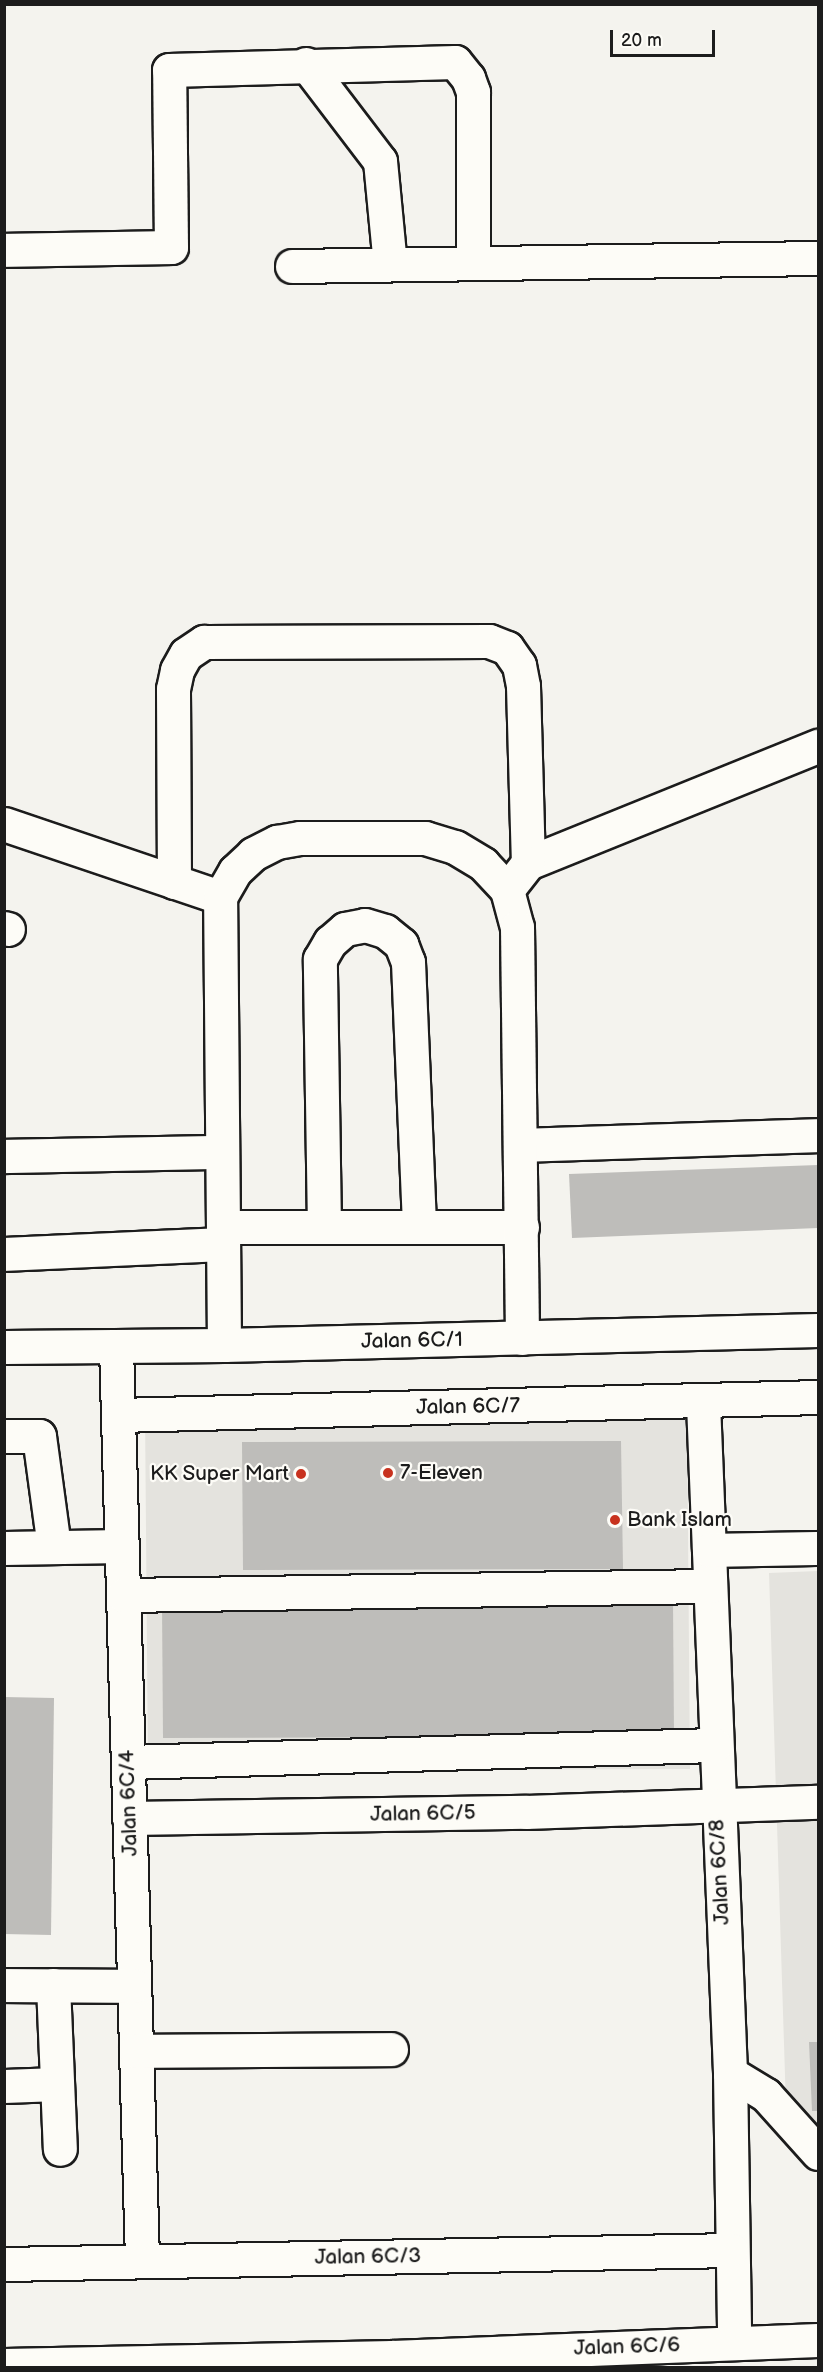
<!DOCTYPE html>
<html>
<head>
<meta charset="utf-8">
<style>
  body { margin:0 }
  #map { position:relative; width:823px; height:2372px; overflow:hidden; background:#f4f3ee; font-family:"Balsamiq Sans",sans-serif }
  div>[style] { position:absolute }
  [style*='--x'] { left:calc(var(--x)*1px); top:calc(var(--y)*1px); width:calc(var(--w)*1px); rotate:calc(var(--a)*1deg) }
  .built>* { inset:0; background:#e4e3de }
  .building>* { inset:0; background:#bebdba }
  .roads { filter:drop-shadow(2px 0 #1c1c1c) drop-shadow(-2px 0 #1c1c1c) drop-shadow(0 2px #1c1c1c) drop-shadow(0 -2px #1c1c1c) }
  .minor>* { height:33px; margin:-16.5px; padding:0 16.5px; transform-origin:16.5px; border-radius:16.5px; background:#fdfcf7 }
  .dots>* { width:16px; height:16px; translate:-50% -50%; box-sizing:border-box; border:3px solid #fdfcf7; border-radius:50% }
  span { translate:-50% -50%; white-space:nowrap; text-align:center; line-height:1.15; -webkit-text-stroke:4.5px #fdfcf7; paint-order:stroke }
  .street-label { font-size:21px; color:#1c1c1c }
  .poi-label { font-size:21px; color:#1c1c1c }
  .left { translate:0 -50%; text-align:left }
  .right { translate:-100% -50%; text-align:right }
  .frame { position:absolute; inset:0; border:6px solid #1c1c1c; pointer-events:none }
  .scale { position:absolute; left:610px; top:30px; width:105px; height:27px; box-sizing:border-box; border:3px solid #1c1c1c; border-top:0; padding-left:8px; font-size:18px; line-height:21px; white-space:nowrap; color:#1c1c1c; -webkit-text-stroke:4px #fdfcf7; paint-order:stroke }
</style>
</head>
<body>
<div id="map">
  <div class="built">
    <div style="clip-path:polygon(687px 1409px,690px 1769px,148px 1771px,145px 1410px)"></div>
    <div style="clip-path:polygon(818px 1571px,818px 2137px,787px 2138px,769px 1573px)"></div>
  </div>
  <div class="building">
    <div style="clip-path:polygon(818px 1165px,818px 1228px,572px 1238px,569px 1174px)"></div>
    <div style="clip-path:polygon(621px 1441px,623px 1569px,243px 1570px,242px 1442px)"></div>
    <div style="clip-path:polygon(673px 1601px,674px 1736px,163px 1738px,162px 1603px)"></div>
    <div style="clip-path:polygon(4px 1697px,54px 1698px,51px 1935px,4px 1934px)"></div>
    <div style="clip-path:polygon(809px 2042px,818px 2042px,818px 2111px,812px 2111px)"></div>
  </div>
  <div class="roads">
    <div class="minor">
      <div style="--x:306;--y:64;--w:122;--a:52.7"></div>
      <div style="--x:380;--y:161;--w:103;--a:84.5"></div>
      <div style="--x:4;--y:250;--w:167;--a:-1"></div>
      <div style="--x:171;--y:247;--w:177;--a:-90.6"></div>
      <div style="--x:169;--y:70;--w:286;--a:-1.6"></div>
      <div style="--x:455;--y:62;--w:21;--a:51"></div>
      <div style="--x:468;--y:78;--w:15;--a:70"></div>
      <div style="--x:473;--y:92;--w:171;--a:90"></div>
      <div style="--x:292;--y:266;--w:526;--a:-0.87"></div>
      <div style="--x:4;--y:824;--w:228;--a:18.7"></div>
      <div style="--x:528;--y:863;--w:313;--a:-22"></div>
      <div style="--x:174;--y:882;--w:193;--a:-90.3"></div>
      <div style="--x:173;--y:689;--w:19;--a:-78"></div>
      <div style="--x:177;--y:670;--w:18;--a:-61"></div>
      <div style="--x:186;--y:654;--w:22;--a:-34"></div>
      <div style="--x:204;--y:642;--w:285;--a:-0.2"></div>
      <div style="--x:489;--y:641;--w:19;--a:21"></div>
      <div style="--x:507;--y:648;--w:21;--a:55"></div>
      <div style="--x:519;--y:665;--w:21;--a:79"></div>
      <div style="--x:523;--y:686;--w:177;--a:88.4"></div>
      <div style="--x:528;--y:863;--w:34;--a:128"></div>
      <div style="--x:4;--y:928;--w:4;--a:14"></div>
      <div style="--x:521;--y:1145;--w:297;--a:-1.9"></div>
      <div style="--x:4;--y:1156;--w:218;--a:-1.1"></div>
      <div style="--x:224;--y:1227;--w:298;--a:0"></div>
      <div style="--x:324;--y:1227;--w:268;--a:-90.9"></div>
      <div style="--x:320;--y:959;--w:20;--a:-60"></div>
      <div style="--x:330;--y:942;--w:20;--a:-41"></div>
      <div style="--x:345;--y:929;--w:20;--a:-11"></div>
      <div style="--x:365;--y:925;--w:21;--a:17"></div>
      <div style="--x:385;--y:931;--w:21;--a:39"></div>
      <div style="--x:401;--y:944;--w:19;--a:69"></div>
      <div style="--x:408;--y:962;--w:265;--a:87.6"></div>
      <div style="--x:4;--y:1254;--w:219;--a:-2.6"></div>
      <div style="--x:224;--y:1345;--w:448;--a:-90.5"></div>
      <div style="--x:220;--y:897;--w:30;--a:-60"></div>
      <div style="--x:235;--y:871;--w:25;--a:-43"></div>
      <div style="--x:253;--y:854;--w:27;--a:-27"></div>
      <div style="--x:277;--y:842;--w:23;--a:-10"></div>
      <div style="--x:300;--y:838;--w:125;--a:0"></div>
      <div style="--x:425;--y:838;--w:31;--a:17"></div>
      <div style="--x:455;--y:847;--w:33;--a:31"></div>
      <div style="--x:483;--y:864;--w:35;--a:47"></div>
      <div style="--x:507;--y:890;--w:38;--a:75"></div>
      <div style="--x:517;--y:927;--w:411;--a:89.3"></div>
      <div style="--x:116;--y:1346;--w:915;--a:88.37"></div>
      <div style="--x:4;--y:1347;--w:220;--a:-0.5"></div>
      <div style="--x:224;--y:1345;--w:594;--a:-1.45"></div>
      <div style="--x:703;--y:1403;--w:671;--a:87.69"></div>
      <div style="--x:730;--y:2073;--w:269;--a:89.1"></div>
      <div style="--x:118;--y:1415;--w:700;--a:-1.47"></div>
      <div style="--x:4;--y:1436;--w:35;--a:0"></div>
      <div style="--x:39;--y:1436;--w:112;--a:82.3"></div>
      <div style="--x:4;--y:1548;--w:118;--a:-1"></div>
      <div style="--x:709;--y:1550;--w:109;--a:-1.1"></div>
      <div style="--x:123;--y:1595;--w:587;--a:-0.88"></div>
      <div style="--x:128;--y:1762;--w:587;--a:-1.66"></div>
      <div style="--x:129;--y:1818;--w:397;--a:-0.9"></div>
      <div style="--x:526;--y:1812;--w:292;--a:-2"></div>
      <div style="--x:4;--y:1985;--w:130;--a:0.4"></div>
      <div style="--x:53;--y:1985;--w:164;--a:87.6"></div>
      <div style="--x:136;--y:2051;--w:255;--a:-0.4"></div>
      <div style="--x:730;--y:2073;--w:42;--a:31.4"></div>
      <div style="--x:766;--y:2095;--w:78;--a:48.1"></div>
      <div style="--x:4;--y:2086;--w:53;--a:-2.2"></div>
      <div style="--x:4;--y:2264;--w:727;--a:-1.1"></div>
      <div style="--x:4;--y:2365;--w:388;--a:-1.2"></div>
      <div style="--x:392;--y:2357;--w:426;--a:-2.3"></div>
    </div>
  </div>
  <div class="dots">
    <div style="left:388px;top:1473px;background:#c8321e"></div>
    <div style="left:301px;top:1474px;background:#c8321e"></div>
    <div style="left:615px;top:1520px;background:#c8321e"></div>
  </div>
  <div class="street-label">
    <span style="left:412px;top:1341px;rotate:-1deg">Jalan 6C/1</span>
    <span style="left:468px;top:1407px;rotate:-1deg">Jalan 6C/7</span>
    <span style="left:129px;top:1803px;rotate:-92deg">Jalan 6C/4</span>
    <span style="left:423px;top:1814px;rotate:-1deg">Jalan 6C/5</span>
    <span style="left:720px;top:1872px;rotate:-93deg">Jalan 6C/8</span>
    <span style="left:368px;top:2257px;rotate:-1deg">Jalan 6C/3</span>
    <span style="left:627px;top:2347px;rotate:-2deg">Jalan 6C/6</span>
  </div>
  <div class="poi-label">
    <span class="left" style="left:400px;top:1473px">7-Eleven</span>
    <span class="right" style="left:289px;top:1474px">KK Super Mart</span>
    <span class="left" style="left:627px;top:1520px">Bank Islam</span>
  </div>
  <div class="frame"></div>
  <div class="scale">20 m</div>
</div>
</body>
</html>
